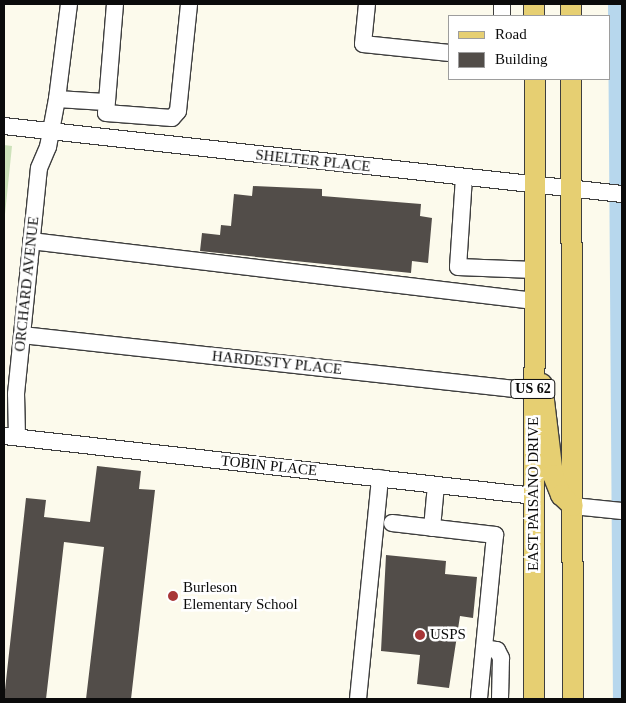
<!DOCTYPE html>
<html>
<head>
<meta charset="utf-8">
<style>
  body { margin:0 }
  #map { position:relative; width:626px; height:703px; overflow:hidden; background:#fcfaec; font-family:Georgia,serif }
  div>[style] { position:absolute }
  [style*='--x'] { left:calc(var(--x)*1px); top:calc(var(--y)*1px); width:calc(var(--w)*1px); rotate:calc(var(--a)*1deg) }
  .green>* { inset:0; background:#cde2ba }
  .canal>* { height:15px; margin:-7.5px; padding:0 7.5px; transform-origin:7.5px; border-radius:7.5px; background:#b7d7ed }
  .building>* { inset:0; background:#524d49 }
  .roads { filter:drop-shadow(1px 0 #3e3e3e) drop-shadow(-1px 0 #3e3e3e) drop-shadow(0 1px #3e3e3e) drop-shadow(0 -1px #3e3e3e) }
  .minor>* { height:16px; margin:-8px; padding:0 8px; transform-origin:8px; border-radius:8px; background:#fff }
  .major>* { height:20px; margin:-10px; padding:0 10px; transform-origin:10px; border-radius:10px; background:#e6cf72 }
  .dots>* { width:14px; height:14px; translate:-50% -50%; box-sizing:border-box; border:2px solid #fff; border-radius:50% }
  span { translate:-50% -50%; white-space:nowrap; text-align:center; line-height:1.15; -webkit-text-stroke:5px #fff; paint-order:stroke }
  .shield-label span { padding:1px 4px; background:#fff; border:1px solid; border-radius:4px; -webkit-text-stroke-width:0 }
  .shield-label { font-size:14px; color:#0b0b0b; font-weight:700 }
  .street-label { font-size:15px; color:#0b0b0b }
  .poi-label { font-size:15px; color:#0b0b0b }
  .left { translate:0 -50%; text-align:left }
  .frame { position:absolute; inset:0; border:5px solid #0b0b0b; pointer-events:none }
  .legend { position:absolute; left:448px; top:15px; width:162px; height:65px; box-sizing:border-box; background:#fff; border:1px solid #9d9d9d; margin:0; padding:6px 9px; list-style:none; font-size:15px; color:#0b0b0b }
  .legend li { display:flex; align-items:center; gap:10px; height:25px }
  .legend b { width:25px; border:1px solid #9d9d9d }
</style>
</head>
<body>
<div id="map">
  <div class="green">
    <div style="clip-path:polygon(4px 145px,12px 146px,4px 224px)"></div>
  </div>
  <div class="canal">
    <div style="--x:615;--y:4;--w:695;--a:89.59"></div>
  </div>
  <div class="building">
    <div style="clip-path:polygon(253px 186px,322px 189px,322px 196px,421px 204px,420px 216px,432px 218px,428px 263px,412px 261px,411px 273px,200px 251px,202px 233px,220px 235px,221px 225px,231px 226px,234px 194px,252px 196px)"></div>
    <div style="clip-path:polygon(97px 466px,141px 471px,139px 489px,155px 490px,131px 699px,86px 699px,104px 547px,64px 542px,46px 699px,4px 699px,26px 498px,46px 500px,44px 517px,90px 522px)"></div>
    <div style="clip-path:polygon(386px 555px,446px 561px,445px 574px,477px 577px,473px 618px,460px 616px,449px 688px,417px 684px,420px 655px,381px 651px)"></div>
  </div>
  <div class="roads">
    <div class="minor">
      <div style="--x:115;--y:4;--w:109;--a:94.7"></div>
      <div style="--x:106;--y:113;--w:66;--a:4.3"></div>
      <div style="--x:172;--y:118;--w:9;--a:-49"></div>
      <div style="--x:178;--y:111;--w:108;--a:-84.1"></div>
      <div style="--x:367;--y:4;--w:40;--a:95.7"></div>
      <div style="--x:363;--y:44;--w:87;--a:5.9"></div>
      <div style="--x:502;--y:16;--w:12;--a:-90"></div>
      <div style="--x:57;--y:99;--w:96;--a:-82.8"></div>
      <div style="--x:4;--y:126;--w:622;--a:6.28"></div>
      <div style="--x:464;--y:177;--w:90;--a:93.8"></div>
      <div style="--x:458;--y:267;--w:76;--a:2.3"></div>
      <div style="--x:31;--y:241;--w:507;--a:6.8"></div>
      <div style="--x:22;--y:335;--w:514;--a:6.25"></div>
      <div style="--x:4;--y:436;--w:534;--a:6.45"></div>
      <div style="--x:17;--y:437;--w:43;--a:-91.3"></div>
      <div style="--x:16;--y:394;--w:227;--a:-84.2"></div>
      <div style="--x:39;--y:168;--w:23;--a:-67"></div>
      <div style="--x:48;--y:147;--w:49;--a:-79.4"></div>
      <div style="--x:57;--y:99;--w:48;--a:3.6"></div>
      <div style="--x:573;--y:506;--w:49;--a:5.8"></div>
      <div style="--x:392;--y:523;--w:104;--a:6.6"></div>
      <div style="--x:495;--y:535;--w:165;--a:95.6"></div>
      <div style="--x:432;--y:528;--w:43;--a:-84.7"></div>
      <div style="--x:484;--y:648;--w:13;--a:9"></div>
      <div style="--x:497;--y:650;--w:9;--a:63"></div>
      <div style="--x:501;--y:658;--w:41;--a:91.4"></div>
      <div style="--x:358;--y:699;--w:222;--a:-84.3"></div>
    </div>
    <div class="major">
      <div style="--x:534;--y:4;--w:12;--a:90"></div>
      <div style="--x:571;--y:4;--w:12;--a:90"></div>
      <div style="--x:571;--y:79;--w:620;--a:89.82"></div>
      <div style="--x:542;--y:384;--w:92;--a:83.1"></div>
      <div style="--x:553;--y:475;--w:22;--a:68"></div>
      <div style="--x:561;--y:495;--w:16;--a:43"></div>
      <div style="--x:534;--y:699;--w:620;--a:-89.91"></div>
    </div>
  </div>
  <div class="dots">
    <div style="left:173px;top:596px;background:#a83637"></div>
    <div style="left:420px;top:635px;background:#a83637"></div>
  </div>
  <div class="shield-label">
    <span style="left:533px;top:389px">US 62</span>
  </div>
  <div class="street-label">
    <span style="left:313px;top:161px;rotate:6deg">SHELTER PLACE</span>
    <span style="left:27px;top:284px;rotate:-84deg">ORCHARD AVENUE</span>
    <span style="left:277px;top:363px;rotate:6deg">HARDESTY PLACE</span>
    <span style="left:269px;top:466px;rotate:6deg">TOBIN PLACE</span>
    <span style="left:534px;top:494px;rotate:-90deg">EAST PAISANO DRIVE</span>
  </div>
  <div class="poi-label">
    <span class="left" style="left:183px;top:596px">Burleson<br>Elementary School</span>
    <span class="left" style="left:430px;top:635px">USPS</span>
  </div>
  <div class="frame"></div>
  <ul class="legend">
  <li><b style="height:6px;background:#e6cf72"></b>Road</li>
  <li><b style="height:14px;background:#524d49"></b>Building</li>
  </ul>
</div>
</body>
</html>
